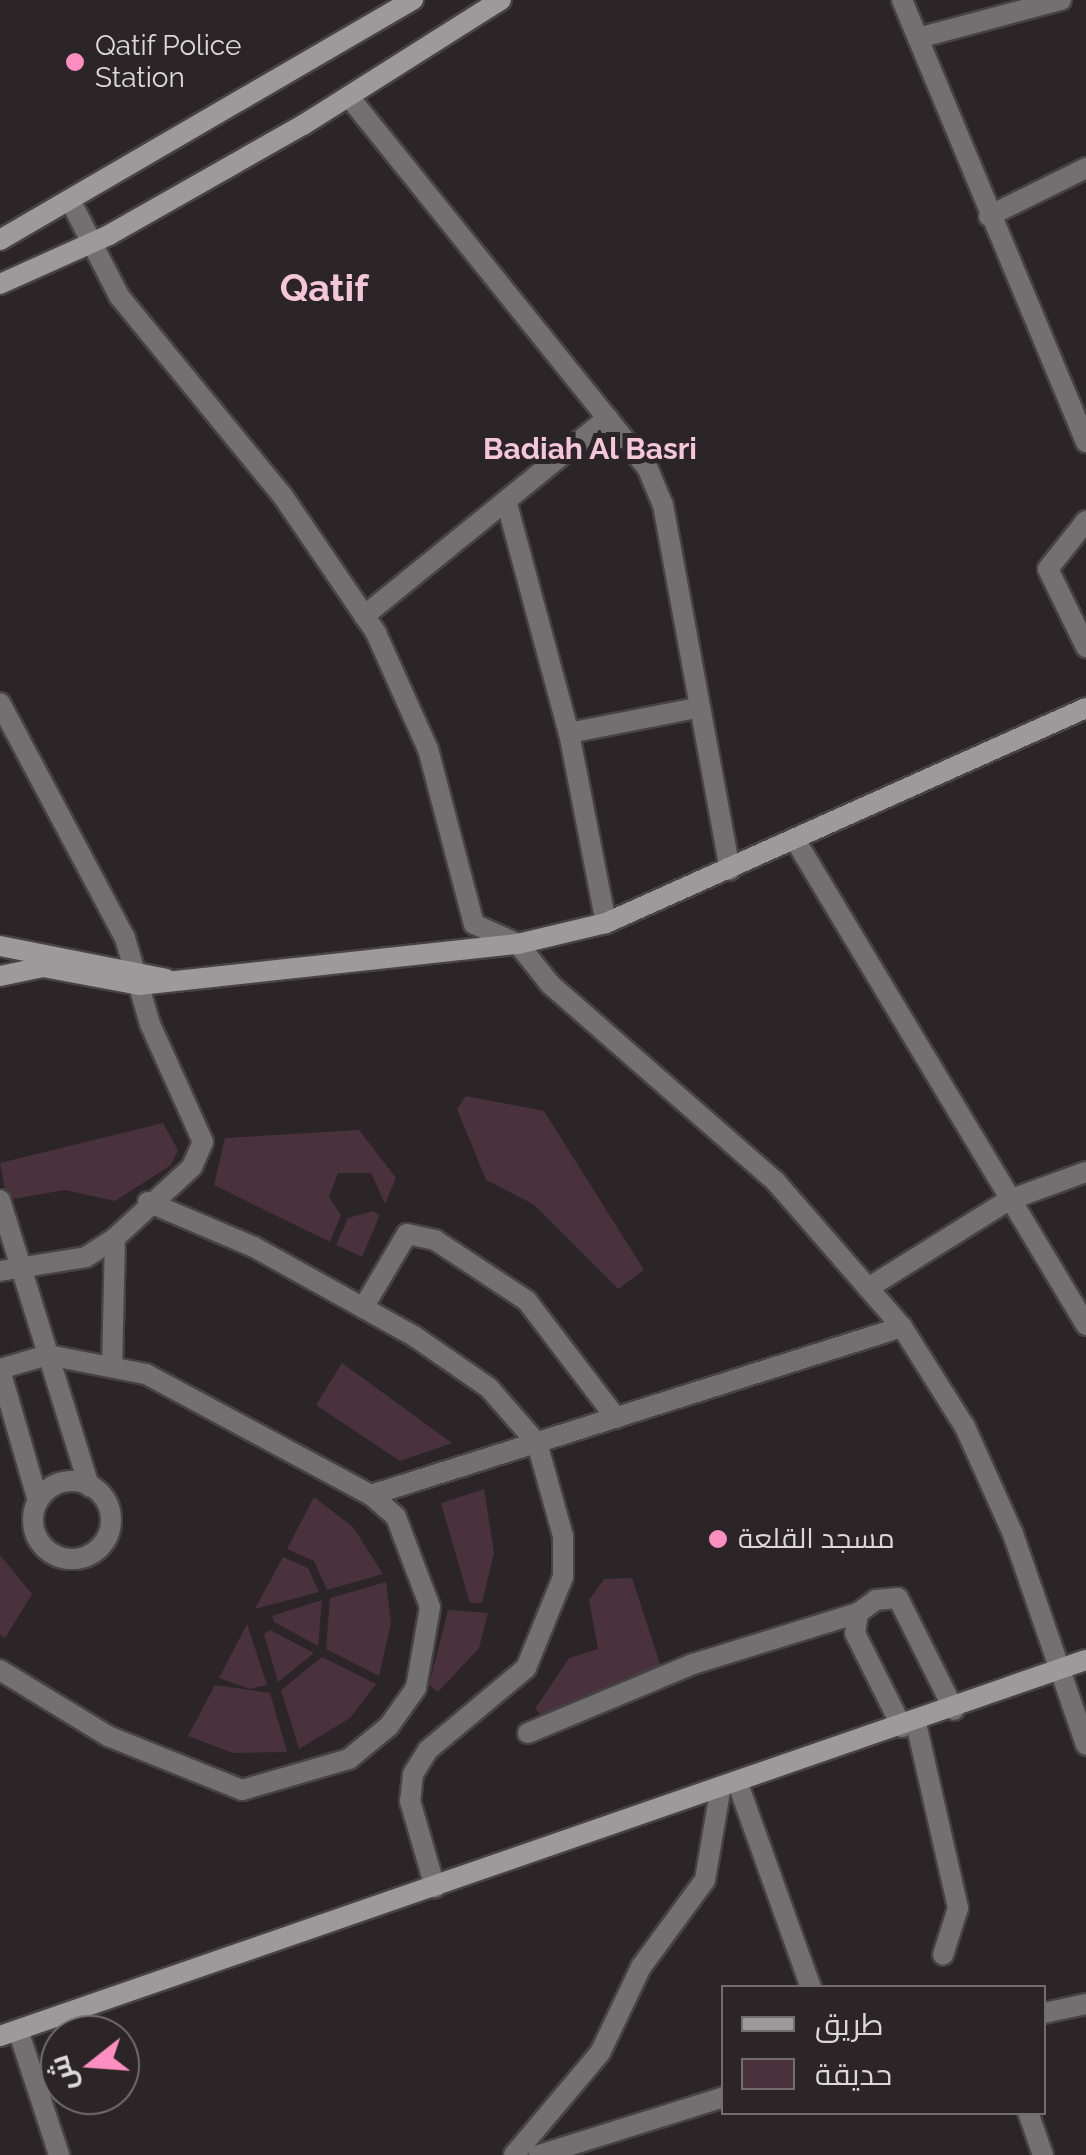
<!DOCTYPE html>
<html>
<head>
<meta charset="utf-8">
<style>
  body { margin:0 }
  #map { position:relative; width:1086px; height:2155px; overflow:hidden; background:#2b2527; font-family:Raleway,Cairo,sans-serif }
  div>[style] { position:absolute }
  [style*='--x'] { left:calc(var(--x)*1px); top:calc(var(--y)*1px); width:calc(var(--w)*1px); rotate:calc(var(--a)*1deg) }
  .green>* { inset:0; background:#49323c }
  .roads { filter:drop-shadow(2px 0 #474243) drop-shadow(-2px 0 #474243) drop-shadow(0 2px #474243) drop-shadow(0 -2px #474243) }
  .street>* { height:20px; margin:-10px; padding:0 10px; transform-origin:10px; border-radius:10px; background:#737071 }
  .street>.ring { margin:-10px; padding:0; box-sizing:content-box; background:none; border:20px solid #737071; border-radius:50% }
  .secondary>* { height:20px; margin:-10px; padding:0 10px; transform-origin:10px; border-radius:10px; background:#9e999b }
  .dots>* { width:28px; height:28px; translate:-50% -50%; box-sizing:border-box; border:5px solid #2b2527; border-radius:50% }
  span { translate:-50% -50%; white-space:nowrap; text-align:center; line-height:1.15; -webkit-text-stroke:10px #2b2527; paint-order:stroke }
  .poi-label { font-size:28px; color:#dcd8d9 }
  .left { translate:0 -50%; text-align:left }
  .neighbourhood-label { font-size:30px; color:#f5c5d9; font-weight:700 }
  .district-label { font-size:38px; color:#f5c5d9; font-weight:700 }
  .legend { position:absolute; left:721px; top:1985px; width:325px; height:130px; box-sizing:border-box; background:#2b2527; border:2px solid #726d6e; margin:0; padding:12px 18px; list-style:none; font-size:30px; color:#dcd8d9 }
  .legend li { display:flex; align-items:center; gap:20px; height:50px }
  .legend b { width:50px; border:2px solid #726d6e }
  .north { position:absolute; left:40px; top:2015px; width:100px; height:100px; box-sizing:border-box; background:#2b2527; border:2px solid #726d6e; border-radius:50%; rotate:253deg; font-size:28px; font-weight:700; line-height:40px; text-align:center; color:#dcd8d9 }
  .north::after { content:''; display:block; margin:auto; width:35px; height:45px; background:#fd8ec1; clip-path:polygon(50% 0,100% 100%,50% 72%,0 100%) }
</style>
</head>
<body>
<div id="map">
  <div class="green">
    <div style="clip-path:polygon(466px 1096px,544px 1111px,644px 1270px,618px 1289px,533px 1204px,486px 1180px,457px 1109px)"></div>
    <div style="clip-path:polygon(163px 1123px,178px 1150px,171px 1165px,115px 1201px,65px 1190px,7px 1200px,0 1163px)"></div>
    <div style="clip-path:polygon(359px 1130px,396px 1178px,385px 1204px,371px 1173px,338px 1173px,329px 1197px,341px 1215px,330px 1242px,214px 1185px,225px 1138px)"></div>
    <div style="clip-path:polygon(373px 1211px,380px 1215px,362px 1257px,336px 1245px,348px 1218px)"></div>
    <div style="clip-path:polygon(342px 1363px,452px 1443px,400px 1461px,316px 1405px)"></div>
    <div style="clip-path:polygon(484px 1489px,494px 1553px,482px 1603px,470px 1603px,441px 1503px)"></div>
    <div style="clip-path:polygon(314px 1497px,353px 1527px,383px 1574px,327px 1590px,314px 1561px,287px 1549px)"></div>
    <div style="clip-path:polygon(0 1555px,32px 1594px,5px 1638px,0 1635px)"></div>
    <div style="clip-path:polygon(283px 1557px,308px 1568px,319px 1592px,255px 1609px)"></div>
    <div style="clip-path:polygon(632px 1578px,662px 1670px,549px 1721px,535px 1709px,569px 1658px,598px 1649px,589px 1600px,604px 1579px)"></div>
    <div style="clip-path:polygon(386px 1582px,391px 1623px,379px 1676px,326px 1649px,330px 1598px)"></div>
    <div style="clip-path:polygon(322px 1600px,318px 1646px,274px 1622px,272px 1616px)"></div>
    <div style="clip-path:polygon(448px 1610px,488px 1613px,479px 1648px,438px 1692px,429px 1685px)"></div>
    <div style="clip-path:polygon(247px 1624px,267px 1685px,250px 1689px,219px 1678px)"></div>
    <div style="clip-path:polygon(270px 1630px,314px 1653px,278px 1682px,264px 1634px)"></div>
    <div style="clip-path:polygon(322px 1657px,376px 1684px,350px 1718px,299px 1749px,281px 1690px)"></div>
    <div style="clip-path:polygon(215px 1685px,270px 1693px,287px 1752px,233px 1753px,188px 1736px)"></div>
  </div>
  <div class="roads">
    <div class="street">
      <div style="--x:902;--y:0;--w:479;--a:67.4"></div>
      <div style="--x:918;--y:38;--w:148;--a:-14.9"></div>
      <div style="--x:350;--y:98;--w:474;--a:51.2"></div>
      <div style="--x:647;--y:467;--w:41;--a:67.2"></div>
      <div style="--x:663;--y:505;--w:371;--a:79.6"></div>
      <div style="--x:71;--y:202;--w:106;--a:62.9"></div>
      <div style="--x:119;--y:296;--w:257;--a:50.7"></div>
      <div style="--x:282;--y:495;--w:167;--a:55.7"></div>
      <div style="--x:376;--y:633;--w:127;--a:65.9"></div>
      <div style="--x:428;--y:749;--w:181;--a:75.3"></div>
      <div style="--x:474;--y:924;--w:48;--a:24.4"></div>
      <div style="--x:518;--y:944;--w:51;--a:51.3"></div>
      <div style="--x:550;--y:984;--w:300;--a:41.2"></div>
      <div style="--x:776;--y:1182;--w:192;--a:49"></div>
      <div style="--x:902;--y:1327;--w:118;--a:57.8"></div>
      <div style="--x:965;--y:1427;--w:117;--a:65.8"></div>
      <div style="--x:1013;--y:1534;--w:223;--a:70.9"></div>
      <div style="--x:989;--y:216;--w:108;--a:-26.3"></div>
      <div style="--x:507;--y:504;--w:237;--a:74.9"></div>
      <div style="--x:569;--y:733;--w:194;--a:79"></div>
      <div style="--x:1086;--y:521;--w:61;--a:128.4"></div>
      <div style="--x:1048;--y:569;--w:87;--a:64"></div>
      <div style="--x:364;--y:616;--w:314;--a:-39.1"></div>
      <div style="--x:0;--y:703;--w:266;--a:62"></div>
      <div style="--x:125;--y:938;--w:90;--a:73.8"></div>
      <div style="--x:150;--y:1024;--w:129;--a:65.8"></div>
      <div style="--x:203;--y:1142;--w:27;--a:114"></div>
      <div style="--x:192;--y:1167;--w:105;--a:137.3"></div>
      <div style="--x:115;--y:1238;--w:129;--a:91.3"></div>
      <div style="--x:569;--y:733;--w:129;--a:-11.1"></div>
      <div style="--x:797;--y:843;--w:562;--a:59.05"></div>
      <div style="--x:0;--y:1200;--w:300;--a:72.7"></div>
      <div style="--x:148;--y:1202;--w:115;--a:23"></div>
      <div style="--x:254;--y:1247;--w:183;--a:29.1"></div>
      <div style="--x:414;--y:1336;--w:91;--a:34.7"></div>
      <div style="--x:489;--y:1388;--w:73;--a:48.9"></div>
      <div style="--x:537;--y:1443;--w:97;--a:74.4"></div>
      <div style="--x:563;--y:1536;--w:41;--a:90"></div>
      <div style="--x:563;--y:1577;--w:98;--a:112.1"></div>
      <div style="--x:526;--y:1668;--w:128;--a:140.1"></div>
      <div style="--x:428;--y:1750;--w:28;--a:122"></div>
      <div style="--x:413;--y:1774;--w:27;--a:96"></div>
      <div style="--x:410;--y:1801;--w:90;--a:73.8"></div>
      <div style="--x:0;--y:1271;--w:87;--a:-9.2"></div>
      <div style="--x:86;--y:1257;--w:35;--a:-33"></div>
      <div style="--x:868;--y:1288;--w:166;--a:-32"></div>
      <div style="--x:1009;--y:1200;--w:82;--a:-20"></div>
      <div style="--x:363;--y:1308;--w:86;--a:-59.3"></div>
      <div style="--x:407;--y:1234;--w:29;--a:12"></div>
      <div style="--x:435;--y:1240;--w:110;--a:33.5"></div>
      <div style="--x:527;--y:1301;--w:147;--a:52.7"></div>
      <div style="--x:0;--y:1369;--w:50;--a:-16.3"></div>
      <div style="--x:48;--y:1355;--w:100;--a:11"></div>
      <div style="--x:146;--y:1374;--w:255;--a:28.3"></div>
      <div style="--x:371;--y:1495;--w:33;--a:41"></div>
      <div style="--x:396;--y:1517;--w:96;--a:69.3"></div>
      <div style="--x:430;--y:1607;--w:82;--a:99.8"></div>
      <div style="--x:416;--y:1688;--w:47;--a:125.4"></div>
      <div style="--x:389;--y:1726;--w:52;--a:140.5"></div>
      <div style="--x:349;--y:1759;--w:111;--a:163.8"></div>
      <div style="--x:242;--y:1790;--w:144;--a:-158.1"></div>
      <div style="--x:108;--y:1736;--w:127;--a:-148.6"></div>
      <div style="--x:0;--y:1370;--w:136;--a:73.8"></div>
      <div class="ring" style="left:33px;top:1481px;width:58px;height:58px"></div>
      <div style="--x:371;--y:1495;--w:557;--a:-17.56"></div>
      <div style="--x:916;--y:1723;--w:190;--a:77.2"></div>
      <div style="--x:958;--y:1908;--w:49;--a:107.7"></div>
      <div style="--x:902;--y:1727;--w:105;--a:-116.6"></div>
      <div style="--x:855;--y:1633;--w:20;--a:-81"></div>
      <div style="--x:858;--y:1613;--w:22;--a:-36"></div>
      <div style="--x:876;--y:1600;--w:22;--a:-5"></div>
      <div style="--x:898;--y:1598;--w:125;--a:63.4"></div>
      <div style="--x:528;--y:1733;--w:179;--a:-22.7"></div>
      <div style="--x:693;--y:1664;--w:173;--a:-17.2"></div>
      <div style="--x:738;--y:1784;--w:217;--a:70.3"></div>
      <div style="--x:1044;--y:2013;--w:43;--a:-12.1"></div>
      <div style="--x:18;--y:2030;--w:132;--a:71.8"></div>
      <div style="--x:1028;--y:2112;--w:46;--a:70.8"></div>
      <div style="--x:514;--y:2155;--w:133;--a:-49.9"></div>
      <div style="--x:600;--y:2053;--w:95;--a:-64.5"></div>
      <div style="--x:641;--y:1967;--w:108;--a:-53.7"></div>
      <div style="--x:705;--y:1880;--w:90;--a:-80.4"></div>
      <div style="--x:539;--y:2155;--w:194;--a:-17.4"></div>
    </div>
    <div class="secondary">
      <div style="--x:0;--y:240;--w:478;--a:-30.2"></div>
      <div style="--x:0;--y:284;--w:120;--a:-24.2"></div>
      <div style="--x:109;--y:235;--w:223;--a:-29.6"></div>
      <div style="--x:303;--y:125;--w:234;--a:-32.3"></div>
      <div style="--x:0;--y:946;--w:169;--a:11.2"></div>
      <div style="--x:0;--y:976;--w:44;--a:-11.8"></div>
      <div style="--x:43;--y:967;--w:98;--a:10.6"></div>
      <div style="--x:139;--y:985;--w:381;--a:-6.2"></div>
      <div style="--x:518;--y:944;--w:90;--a:-13.4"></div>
      <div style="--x:606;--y:923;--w:526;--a:-24.13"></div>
      <div style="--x:0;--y:2036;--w:1149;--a:-19.1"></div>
    </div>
  </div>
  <div class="dots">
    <div style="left:75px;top:62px;background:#fd8ec1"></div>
    <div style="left:718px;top:1539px;background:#fd8ec1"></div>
  </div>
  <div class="poi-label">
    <span class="left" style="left:95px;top:62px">Qatif Police<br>Station</span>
    <span class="left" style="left:738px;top:1539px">مسجد القلعة</span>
  </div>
  <div class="neighbourhood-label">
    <span style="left:590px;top:449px">Badiah Al Basri</span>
  </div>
  <div class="district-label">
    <span style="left:324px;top:288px">Qatif</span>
  </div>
  <ul class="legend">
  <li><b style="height:12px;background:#9e999b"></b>طريق</li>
  <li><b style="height:28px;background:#49323c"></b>حديقة</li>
  </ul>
  <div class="north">ش</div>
</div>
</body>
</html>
